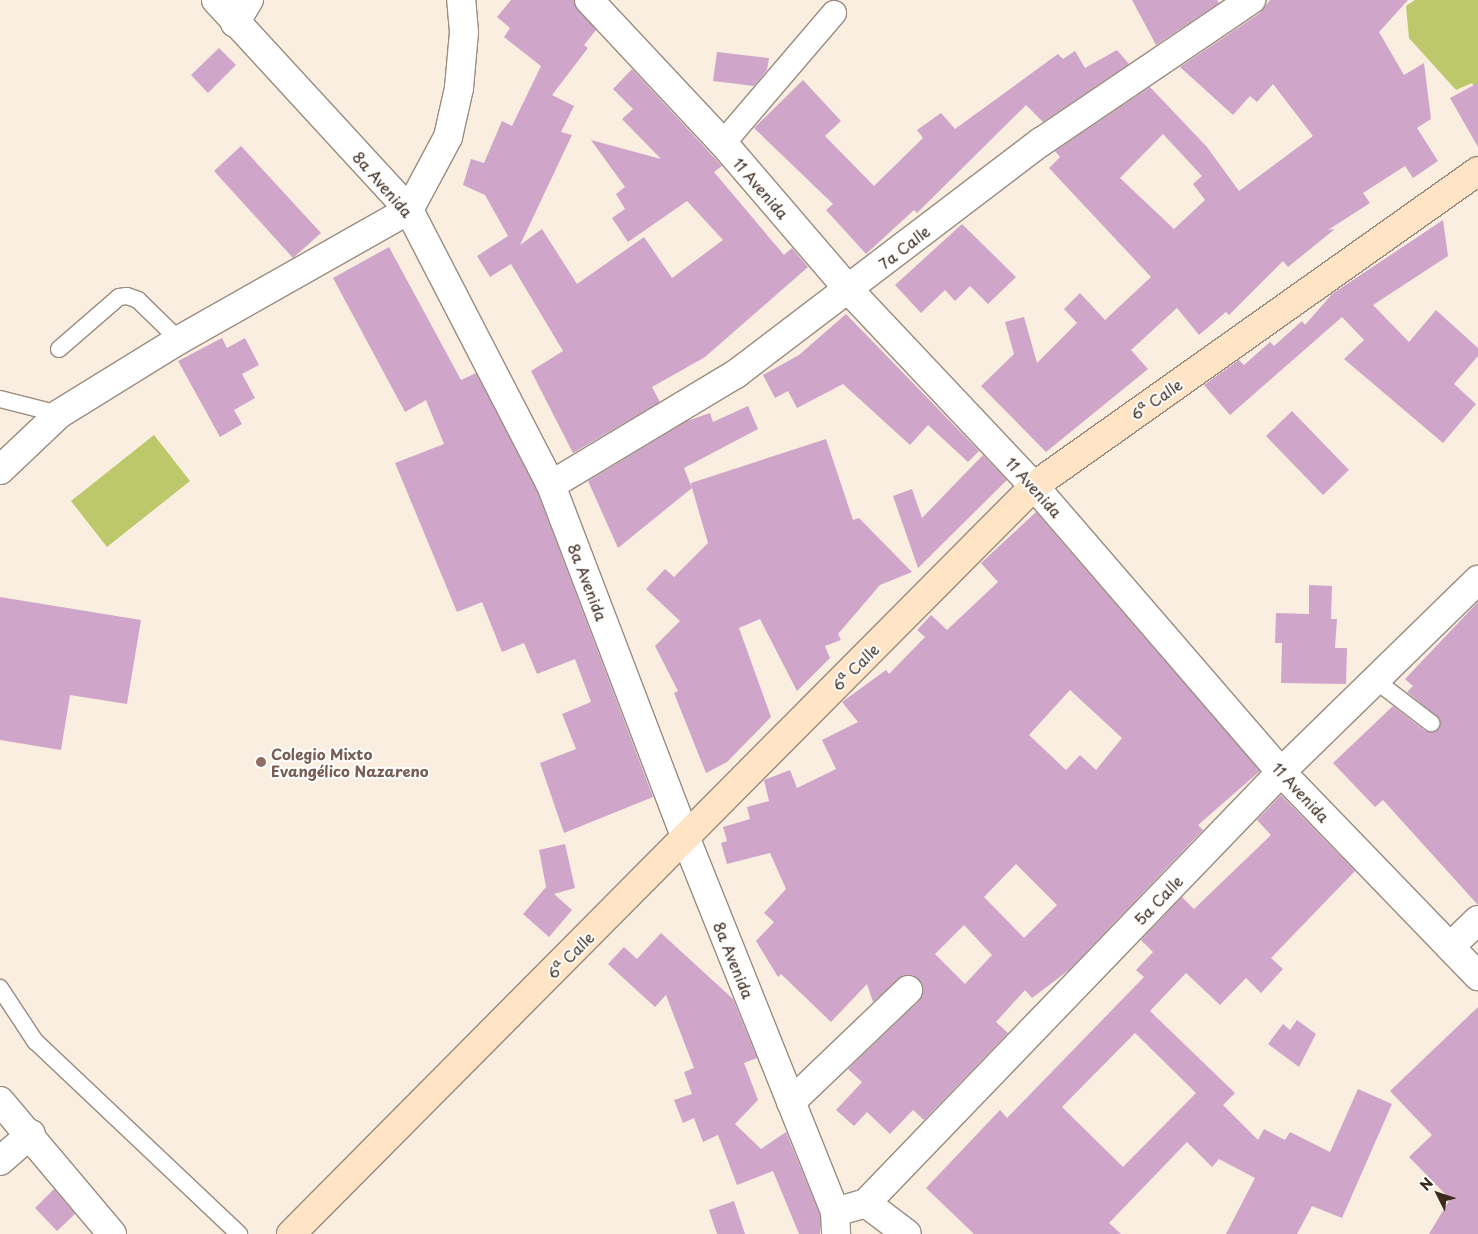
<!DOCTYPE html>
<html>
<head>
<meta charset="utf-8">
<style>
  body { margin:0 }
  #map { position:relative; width:1478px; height:1234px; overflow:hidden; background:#faeee1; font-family:"Playpen Sans",sans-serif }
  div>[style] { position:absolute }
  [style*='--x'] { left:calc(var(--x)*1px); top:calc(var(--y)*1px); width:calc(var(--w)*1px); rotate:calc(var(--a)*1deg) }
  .green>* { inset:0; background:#bcc86a }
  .building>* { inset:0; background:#cfa5c9 }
  .roads { filter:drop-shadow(1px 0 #9a8c80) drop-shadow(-1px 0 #9a8c80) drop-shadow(0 1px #9a8c80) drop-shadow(0 -1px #9a8c80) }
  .service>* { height:16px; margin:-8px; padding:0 8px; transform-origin:8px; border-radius:8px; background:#fff }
  .pedestrian>* { height:24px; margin:-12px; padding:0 12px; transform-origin:12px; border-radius:12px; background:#fff }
  .minor>* { height:28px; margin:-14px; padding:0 14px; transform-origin:14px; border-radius:14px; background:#fff }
  .secondary>* { height:28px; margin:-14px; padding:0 14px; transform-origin:14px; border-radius:14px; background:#ffe4c6 }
  .dots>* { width:14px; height:14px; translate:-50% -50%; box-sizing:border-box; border:2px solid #fff; border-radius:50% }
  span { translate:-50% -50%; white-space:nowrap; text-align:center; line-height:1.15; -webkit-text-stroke:4px #fff; paint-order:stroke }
  .street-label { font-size:15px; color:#3b2a1e }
  .education-label { font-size:15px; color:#785e54; font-weight:700 }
  .left { translate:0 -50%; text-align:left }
  .north { position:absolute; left:1413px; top:1169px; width:50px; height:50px; -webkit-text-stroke:4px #fff; paint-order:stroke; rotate:311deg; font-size:14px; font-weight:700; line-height:20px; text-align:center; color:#3b2a1e }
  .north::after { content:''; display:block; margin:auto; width:18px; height:22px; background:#3b2a1e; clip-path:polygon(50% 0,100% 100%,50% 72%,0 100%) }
</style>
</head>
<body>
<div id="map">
  <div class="green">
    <div style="clip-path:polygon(1415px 0,1478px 0,1478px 93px,1472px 83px,1456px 90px,1409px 38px,1406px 6px)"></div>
    <div style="clip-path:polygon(154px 435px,190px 481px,107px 547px,71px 501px)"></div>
  </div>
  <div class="building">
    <div style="clip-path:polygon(511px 0,574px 0,596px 30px,584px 45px,588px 48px,552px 95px,574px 106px,561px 132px,572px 135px,520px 245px,542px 229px,577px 284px,644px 237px,672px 278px,723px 240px,687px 201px,628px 242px,612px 218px,625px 209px,616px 194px,625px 187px,591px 140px,661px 159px,622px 119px,633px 109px,613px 89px,632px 69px,722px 166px,714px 172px,784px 255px,792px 248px,808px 267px,705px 357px,652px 387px,660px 402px,573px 453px,531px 371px,563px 351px,511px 264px,490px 277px,477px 256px,508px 236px,485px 195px,463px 185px,471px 159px,484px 163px,502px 121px,512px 126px,541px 66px,504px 37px,510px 28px,497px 17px)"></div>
    <div style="clip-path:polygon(1132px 0,1217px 0,1219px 3px,1156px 45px)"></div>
    <div style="clip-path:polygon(evenodd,1270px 0,1408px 0,1379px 32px,1404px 75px,1424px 63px,1431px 119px,1417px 128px,1438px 161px,1413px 178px,1405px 166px,1363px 193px,1370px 203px,1328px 230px,1335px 229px,1288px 267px,1283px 261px,1229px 315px,1226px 312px,1199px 335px,1177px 308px,1131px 350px,1148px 369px,1046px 452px,981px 386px,1014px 354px,1005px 322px,1024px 317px,1037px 363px,1077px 323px,1064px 309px,1080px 293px,1105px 320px,1151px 277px,1049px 168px,1060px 157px,1055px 151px,1150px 87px,1207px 147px,1239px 191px,1313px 136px,1273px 84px,1257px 102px,1250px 96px,1233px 115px,1180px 67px,1260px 13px,1270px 0,1163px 134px,1202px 176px,1193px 184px,1205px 200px,1174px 229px,1120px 178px,1163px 134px)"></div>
    <div style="clip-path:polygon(219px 48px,236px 65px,208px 93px,191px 75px)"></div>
    <div style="clip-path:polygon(1117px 50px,1129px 64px,1043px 122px,1026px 105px,917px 213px,914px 210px,866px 254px,826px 210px,833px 204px,754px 128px,803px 80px,841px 121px,825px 136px,874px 186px,923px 138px,917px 130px,941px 113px,955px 129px,1058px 54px,1063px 59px,1075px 51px,1085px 68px)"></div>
    <div style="clip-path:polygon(717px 52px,769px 58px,767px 70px,754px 86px,713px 81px)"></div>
    <div style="clip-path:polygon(1478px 83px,1478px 147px,1450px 98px)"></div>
    <div style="clip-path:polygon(241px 146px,321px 233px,293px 258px,214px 171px)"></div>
    <div style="clip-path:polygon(1443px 220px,1448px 256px,1373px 305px,1409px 342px,1436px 310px,1478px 348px,1478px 356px,1454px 384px,1476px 404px,1443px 443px,1344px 359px,1364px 340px,1342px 317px,1230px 415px,1204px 385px,1239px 360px,1244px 365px,1270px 342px,1274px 346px,1302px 321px,1305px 325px,1332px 294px)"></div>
    <div style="clip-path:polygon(962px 224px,1016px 277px,988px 304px,970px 286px,955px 301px,945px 290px,921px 313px,895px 285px)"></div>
    <div style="clip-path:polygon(389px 247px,461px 380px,476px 373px,537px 491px,653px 797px,564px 833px,540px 763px,576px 749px,562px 714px,591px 702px,575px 659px,537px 674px,524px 643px,502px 652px,482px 602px,457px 612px,395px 463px,444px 444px,426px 400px,405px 412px,333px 278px)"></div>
    <div style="clip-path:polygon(846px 314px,979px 451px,968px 462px,928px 425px,910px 445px,843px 384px,797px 408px,788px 391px,775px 398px,763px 375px,799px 355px)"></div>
    <div style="clip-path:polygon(222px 338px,227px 348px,245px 338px,259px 365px,242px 374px,255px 398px,234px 410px,242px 424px,220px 437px,178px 361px)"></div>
    <div style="clip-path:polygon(748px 406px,758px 429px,684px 468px,692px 488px,691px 483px,826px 439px,853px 520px,859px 518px,912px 572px,880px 585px,838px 634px,841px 640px,825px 646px,830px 658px,797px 691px,760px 619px,739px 628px,771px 717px,727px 762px,706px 773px,674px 693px,678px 691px,655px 646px,680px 621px,646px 589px,665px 569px,674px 577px,708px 543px,692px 488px,618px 548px,588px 481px,687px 421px,710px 413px,713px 422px)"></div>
    <div style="clip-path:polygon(1292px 411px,1349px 470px,1323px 495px,1266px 436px)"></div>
    <div style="clip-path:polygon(983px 455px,1007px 480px,918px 568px,893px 496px,912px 489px,922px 518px)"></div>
    <div style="clip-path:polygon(evenodd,1036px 512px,1260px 771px,1198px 825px,1203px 830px,1069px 970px,1032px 998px,1025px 990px,996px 1022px,1008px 1033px,924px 1120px,913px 1110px,890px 1134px,867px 1112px,854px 1126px,836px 1110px,862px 1082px,848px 1069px,919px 1001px,923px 986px,913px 975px,904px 975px,873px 1002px,867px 984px,831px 1022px,781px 974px,778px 977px,756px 941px,774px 922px,764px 913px,786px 889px,770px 853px,727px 864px,721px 843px,727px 841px,723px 827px,750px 819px,747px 807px,769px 801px,764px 780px,790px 770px,797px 788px,836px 769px,822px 740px,858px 722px,842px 702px,886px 670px,889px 674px,925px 637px,917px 630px,931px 615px,947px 630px,998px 582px,981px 563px,1036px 512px,1070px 690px,1122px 738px,1096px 770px,1080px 755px,1066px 770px,1029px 735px,1070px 690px,1036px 512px,1016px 864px,1057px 905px,1024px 938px,984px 897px,1016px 864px,1036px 512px,964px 925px,992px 955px,965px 984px,935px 954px,964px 925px)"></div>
    <div style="clip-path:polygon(1309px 585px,1332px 586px,1331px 619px,1337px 619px,1335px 648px,1347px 648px,1346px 684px,1281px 683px,1282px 643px,1275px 643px,1276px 613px,1309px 614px)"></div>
    <div style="clip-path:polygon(0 597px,141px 620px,127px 704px,70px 695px,61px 750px,0 740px)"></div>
    <div style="clip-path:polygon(1478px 602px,1478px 905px,1383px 800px,1375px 807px,1333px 763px,1393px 706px,1425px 731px,1439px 729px,1440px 719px,1407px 692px,1413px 686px,1405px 679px)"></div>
    <div style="clip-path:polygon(evenodd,1281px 795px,1355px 871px,1271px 958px,1283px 969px,1261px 993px,1246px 978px,1220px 1005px,1186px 973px,1150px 1011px,1235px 1093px,1223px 1105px,1258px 1140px,1264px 1129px,1285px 1140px,1290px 1132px,1330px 1152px,1358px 1089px,1392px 1104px,1342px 1218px,1312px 1206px,1297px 1234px,1226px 1234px,1255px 1178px,1219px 1159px,1212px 1167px,1187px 1142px,1109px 1223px,1121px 1234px,974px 1234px,926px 1188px,1000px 1110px,1007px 1118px,1144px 977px,1136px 970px,1153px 952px,1141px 940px,1182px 897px,1194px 909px,1271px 835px,1257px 820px,1281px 795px,1135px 1033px,1196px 1093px,1123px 1167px,1062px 1107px,1135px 1033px)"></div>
    <div style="clip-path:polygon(565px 844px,575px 888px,554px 894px,572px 910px,549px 937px,523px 914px,546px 887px,539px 850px)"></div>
    <div style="clip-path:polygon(661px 933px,733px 999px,757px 1058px,744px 1063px,758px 1100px,735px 1124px,761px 1149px,786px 1132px,820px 1215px,820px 1234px,799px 1234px,773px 1171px,737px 1185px,718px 1135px,703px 1142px,694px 1118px,683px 1123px,674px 1100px,692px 1094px,684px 1072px,694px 1068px,666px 995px,655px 1007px,608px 964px,624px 947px,637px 959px)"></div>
    <div style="clip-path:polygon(1478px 1007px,1478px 1234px,1429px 1234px,1450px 1199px,1409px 1157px,1432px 1135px,1390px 1091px)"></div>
    <div style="clip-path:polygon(1297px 1020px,1316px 1034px,1299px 1067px,1268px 1044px,1283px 1024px,1290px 1030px)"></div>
    <div style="clip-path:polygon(54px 1189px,75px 1214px,57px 1231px,35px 1208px)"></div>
    <div style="clip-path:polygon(734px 1201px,745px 1234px,717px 1234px,709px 1210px)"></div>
  </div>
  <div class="roads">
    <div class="service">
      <div style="--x:59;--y:349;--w:79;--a:-40.9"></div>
      <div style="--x:119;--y:297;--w:8;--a:-7"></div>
      <div style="--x:127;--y:296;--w:12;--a:20"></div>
      <div style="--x:138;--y:300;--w:57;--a:44.3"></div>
      <div style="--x:0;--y:399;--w:61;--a:14.3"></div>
      <div style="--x:1375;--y:680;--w:71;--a:37.5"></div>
      <div style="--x:0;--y:988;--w:64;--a:56.6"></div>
      <div style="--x:35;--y:1041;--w:281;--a:43.4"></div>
    </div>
    <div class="pedestrian">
      <div style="--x:723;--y:143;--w:171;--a:-49.5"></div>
    </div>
    <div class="minor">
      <div style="--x:216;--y:0;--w:285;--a:47.4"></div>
      <div style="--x:409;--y:210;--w:309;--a:62.7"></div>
      <div style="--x:551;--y:485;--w:379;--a:69.1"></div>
      <div style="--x:686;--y:839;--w:402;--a:68.2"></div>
      <div style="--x:835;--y:1212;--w:22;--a:87"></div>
      <div style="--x:589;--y:0;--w:196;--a:46.9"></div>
      <div style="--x:723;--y:143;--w:194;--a:49.4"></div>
      <div style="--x:849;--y:290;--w:270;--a:46.7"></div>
      <div style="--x:1034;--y:486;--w:378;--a:49.2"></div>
      <div style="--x:1281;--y:772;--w:284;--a:46"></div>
      <div style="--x:235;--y:23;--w:27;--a:-59"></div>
      <div style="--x:0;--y:470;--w:81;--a:-43.5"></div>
      <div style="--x:59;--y:414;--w:141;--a:-31.7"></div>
      <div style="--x:179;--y:340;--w:264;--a:-29.5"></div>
      <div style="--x:409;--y:210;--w:83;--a:-61.9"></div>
      <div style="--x:448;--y:137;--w:50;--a:-77.3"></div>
      <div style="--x:459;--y:88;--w:56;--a:-84.9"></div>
      <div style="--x:464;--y:32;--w:32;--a:-95"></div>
      <div style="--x:551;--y:485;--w:216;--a:-31"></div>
      <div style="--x:736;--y:374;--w:383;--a:-37.3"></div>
      <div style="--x:1041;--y:142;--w:254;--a:-34.1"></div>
      <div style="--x:1450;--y:947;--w:39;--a:-44"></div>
      <div style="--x:0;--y:1101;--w:174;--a:49.9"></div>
      <div style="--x:791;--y:1102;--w:162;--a:-43.7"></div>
      <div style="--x:0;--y:1161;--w:41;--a:-41.1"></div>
      <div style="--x:866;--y:1203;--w:51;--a:37.1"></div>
      <div style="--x:835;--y:1212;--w:32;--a:-16"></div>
      <div style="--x:866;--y:1203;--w:598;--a:-46.08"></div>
      <div style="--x:1281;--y:772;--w:275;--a:-44.3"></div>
    </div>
    <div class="secondary">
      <div style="--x:291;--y:1234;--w:1054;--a:-45.19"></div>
      <div style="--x:1034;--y:486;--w:544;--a:-35.35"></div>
    </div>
  </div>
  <div class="dots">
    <div style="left:261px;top:762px;background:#8d6e63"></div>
  </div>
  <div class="street-label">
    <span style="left:383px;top:184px;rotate:49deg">8a Avenida</span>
    <span style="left:761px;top:188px;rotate:49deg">11 Avenida</span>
    <span style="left:904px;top:247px;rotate:-38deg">7a Calle</span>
    <span style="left:1156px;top:399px;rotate:-35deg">6ª Calle</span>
    <span style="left:1034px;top:487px;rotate:48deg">11 Avenida</span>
    <span style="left:588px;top:582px;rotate:69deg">8a Avenida</span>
    <span style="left:855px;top:667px;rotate:-45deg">6ª Calle</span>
    <span style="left:1301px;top:792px;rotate:47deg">11 Avenida</span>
    <span style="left:1158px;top:900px;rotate:-46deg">5a Calle</span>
    <span style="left:570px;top:955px;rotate:-45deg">6ª Calle</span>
    <span style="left:734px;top:960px;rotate:68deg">8a Avenida</span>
  </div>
  <div class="education-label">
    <span class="left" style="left:271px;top:762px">Colegio Mixto<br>Evangélico Nazareno</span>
  </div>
  <div class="north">N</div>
</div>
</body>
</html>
